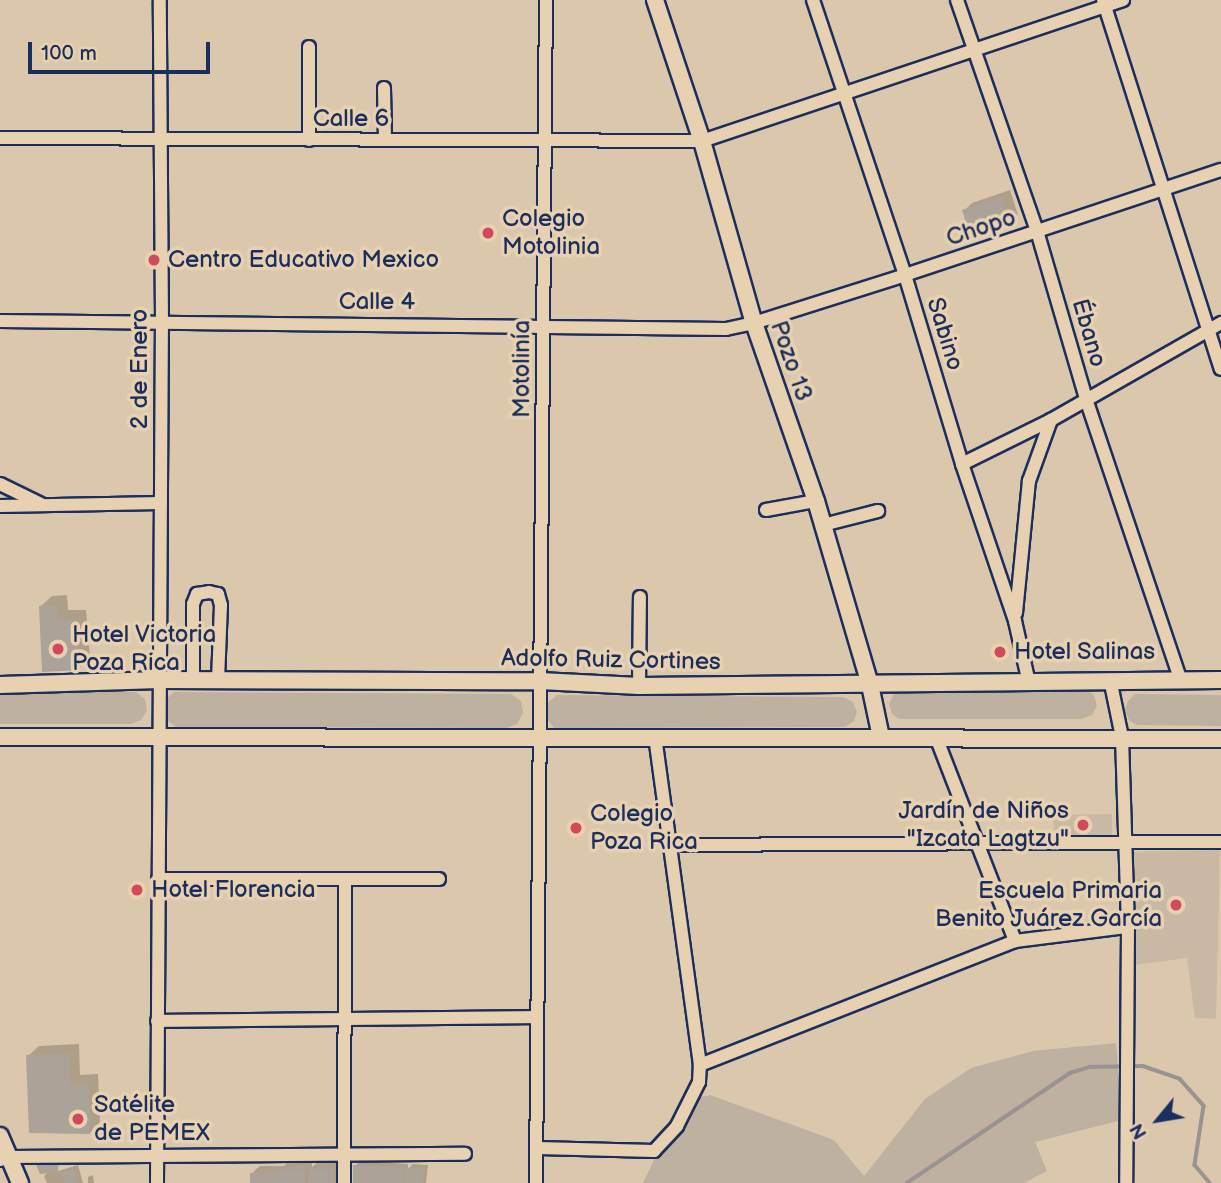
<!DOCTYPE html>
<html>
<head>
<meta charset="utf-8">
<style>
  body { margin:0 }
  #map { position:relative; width:1221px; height:1183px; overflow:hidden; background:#dbc7ab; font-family:"Balsamiq Sans",sans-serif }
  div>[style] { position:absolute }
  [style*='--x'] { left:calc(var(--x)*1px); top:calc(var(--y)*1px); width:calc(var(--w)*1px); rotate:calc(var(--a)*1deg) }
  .built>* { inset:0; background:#c9b9a4 }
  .green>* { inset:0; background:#bfb1a0 }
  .shadow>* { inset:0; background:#0003 }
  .stream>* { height:3.5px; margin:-1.75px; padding:0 1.75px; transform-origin:1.75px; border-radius:1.75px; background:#999391 }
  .building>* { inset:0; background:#aba298 }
  .roads { filter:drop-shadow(2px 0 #1b2f5e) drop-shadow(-2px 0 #1b2f5e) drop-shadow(0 2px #1b2f5e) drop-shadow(0 -2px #1b2f5e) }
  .minor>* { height:12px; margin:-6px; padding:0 6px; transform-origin:6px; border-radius:6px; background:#e7d1b0 }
  .major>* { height:16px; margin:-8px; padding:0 8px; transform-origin:8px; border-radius:8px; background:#e7d1b0 }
  .dots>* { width:19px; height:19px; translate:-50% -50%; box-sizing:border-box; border:4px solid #e7d1b0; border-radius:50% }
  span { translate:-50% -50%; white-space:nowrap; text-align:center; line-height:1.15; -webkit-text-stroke:7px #e7d1b0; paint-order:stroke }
  .street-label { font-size:24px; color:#1b2f5e }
  .poi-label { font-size:24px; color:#1b2f5e }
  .left { translate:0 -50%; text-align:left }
  .right { translate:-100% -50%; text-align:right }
  .north { position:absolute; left:1123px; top:1085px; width:70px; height:70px; -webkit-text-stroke:5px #e7d1b0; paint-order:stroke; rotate:240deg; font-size:19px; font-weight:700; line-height:28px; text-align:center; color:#1b2f5e }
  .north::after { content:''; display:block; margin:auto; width:24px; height:32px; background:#1b2f5e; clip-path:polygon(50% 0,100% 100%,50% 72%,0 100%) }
  .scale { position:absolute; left:28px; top:42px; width:182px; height:32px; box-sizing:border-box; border:4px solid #1b2f5e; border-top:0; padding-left:9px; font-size:21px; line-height:24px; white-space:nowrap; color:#1b2f5e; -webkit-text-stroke:5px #e7d1b0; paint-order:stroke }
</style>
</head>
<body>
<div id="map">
  <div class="built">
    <div style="clip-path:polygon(1112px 814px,1112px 835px,1054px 836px,1053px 815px)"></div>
    <div style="clip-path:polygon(1220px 850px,1216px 1019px,1195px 1018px,1187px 958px,1135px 965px,1131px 852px)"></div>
  </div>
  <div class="green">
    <div style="clip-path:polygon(1085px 689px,1094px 695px,1097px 706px,1092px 715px,1081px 719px,899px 719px,892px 714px,889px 704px,895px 691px)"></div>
    <div style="clip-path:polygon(0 692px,136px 692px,145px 699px,147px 711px,141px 720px,131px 724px,0 724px)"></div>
    <div style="clip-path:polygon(174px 692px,511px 694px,521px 701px,523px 713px,517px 724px,507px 728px,176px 727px,163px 717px,165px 700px)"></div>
    <div style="clip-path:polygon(1135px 694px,1221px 695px,1221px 726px,1136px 725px,1129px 720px,1125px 710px,1128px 701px)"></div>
    <div style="clip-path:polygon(557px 695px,843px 697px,853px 702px,857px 712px,854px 721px,845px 727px,554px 728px,545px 716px,545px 705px)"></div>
    <div style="clip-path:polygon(1116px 1043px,1122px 1120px,1035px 1142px,1047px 1171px,1024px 1183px,643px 1183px,683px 1100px,710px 1095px,834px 1140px,864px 1176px,925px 1099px,971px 1068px,1033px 1051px)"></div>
  </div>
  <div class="shadow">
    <div style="clip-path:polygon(1010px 190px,1018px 215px,1010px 222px,964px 211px,972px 203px)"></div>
    <div style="clip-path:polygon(67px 595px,68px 610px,86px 610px,90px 658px,79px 669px,41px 606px,52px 596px)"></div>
    <div style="clip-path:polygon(79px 1044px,80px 1075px,98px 1074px,100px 1122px,90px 1133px,28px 1056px,39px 1046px)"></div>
    <div style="clip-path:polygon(62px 1160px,55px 1172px,78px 1165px,83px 1183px,47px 1183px,44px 1176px,49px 1171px,38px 1165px,42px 1161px)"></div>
    <div style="clip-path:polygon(360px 1161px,408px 1164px,408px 1169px,413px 1164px,428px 1165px,426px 1183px,354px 1183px,355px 1166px)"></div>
    <div style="clip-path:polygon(288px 1162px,312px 1162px,312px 1167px,318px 1162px,340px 1162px,340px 1183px,252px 1183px,252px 1173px,260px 1166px,284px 1166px)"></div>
    <div style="clip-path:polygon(93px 1175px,94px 1183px,88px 1183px,88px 1177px)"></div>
  </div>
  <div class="stream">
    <div style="--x:907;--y:1183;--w:197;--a:-34"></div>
    <div style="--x:1070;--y:1073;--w:21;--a:-17"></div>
    <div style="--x:1090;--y:1067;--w:53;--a:-1.1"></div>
    <div style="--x:1143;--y:1066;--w:39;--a:19"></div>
    <div style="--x:1180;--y:1079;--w:36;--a:48"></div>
    <div style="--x:1204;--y:1106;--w:60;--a:98.7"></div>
    <div style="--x:1195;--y:1165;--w:23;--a:50"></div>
  </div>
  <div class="building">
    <div style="clip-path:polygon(1002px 197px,1011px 224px,971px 238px,962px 210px)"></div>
    <div style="clip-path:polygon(57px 605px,58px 620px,76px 619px,80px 670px,42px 672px,39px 606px)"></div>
    <div style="clip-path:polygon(69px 1054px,70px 1085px,89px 1084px,90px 1134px,29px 1133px,26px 1055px)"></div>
    <div style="clip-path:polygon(58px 1164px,58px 1172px,40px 1174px,36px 1165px)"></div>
    <div style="clip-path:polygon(353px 1165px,404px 1168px,403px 1183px,353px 1183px)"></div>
    <div style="clip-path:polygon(406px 1168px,424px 1169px,423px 1183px,405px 1183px)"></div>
    <div style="clip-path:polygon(74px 1169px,77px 1183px,64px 1183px,61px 1172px)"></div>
    <div style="clip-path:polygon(278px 1169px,305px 1169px,305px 1183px,278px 1183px)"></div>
    <div style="clip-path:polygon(309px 1169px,333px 1169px,333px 1183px,308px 1183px)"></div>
    <div style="clip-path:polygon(250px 1173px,277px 1173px,277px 1183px,250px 1183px)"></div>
  </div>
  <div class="roads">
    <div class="minor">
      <div style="--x:813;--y:0;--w:290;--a:71.5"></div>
      <div style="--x:905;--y:275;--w:197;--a:73.2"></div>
      <div style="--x:962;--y:464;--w:166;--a:71.3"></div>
      <div style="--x:1015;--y:621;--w:64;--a:77.3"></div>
      <div style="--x:957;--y:0;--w:244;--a:70.9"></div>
      <div style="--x:1037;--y:231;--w:175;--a:73.7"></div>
      <div style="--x:1086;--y:399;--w:294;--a:71.4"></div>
      <div style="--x:1103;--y:0;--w:387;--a:72.3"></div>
      <div style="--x:309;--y:47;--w:93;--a:90"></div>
      <div style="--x:384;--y:88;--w:52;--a:88.9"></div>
      <div style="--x:0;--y:138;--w:702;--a:0.24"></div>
      <div style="--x:702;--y:141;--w:444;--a:-18.5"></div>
      <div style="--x:0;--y:321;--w:726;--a:0.63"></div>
      <div style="--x:726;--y:329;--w:29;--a:-12"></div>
      <div style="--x:754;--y:323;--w:158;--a:-17.6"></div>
      <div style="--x:905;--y:275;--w:333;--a:-18.4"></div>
      <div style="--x:962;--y:464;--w:99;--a:-26.3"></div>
      <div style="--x:1051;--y:420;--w:196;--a:-29.7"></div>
      <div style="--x:0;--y:484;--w:46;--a:26"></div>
      <div style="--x:0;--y:506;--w:161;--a:-1.1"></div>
      <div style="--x:766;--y:510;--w:51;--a:-10.2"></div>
      <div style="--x:823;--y:525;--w:57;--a:-14.3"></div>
      <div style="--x:1016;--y:613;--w:133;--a:-84.4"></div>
      <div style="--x:1029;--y:481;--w:65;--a:-70.2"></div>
      <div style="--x:193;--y:680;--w:76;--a:-90"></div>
      <div style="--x:193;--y:604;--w:11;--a:-68"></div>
      <div style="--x:197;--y:594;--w:12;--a:-9"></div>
      <div style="--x:209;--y:592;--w:9;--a:13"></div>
      <div style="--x:218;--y:594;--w:11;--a:75"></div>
      <div style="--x:221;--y:605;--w:75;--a:92.3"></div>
      <div style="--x:1111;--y:684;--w:54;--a:78.3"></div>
      <div style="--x:1122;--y:737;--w:190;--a:88.2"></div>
      <div style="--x:1128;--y:927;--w:256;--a:90.4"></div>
      <div style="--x:639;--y:686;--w:89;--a:-89.4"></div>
      <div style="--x:936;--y:737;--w:219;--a:68.8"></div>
      <div style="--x:669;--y:845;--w:552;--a:-0.31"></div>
      <div style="--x:158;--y:879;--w:281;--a:0"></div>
      <div style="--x:157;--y:1021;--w:380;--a:-0.6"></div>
      <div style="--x:700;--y:1065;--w:339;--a:-21.5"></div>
      <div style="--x:1015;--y:941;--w:114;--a:-7.1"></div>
      <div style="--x:538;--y:1148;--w:116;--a:1.5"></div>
      <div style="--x:654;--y:1151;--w:34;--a:-47"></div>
      <div style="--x:677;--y:1126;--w:49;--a:-63.4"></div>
      <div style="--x:699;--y:1082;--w:17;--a:-87"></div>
      <div style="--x:700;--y:1065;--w:330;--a:-97.8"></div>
      <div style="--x:0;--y:1160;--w:9;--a:-18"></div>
      <div style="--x:9;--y:1157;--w:456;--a:-0.4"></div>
      <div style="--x:157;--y:1183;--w:861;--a:-89.67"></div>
      <div style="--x:162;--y:322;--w:322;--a:-90.4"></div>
      <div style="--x:344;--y:1183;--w:302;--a:-89.8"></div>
      <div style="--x:536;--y:1183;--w:1183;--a:-89.52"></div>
    </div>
    <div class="major">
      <div style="--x:655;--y:0;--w:149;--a:71.6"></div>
      <div style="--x:702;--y:141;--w:189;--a:74.1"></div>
      <div style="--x:754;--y:323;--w:188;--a:70.8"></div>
      <div style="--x:816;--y:501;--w:192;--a:73.6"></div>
      <div style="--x:870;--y:685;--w:53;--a:78.1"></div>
      <div style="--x:0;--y:685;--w:160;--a:-1.8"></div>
      <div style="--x:160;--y:680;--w:380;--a:0.2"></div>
      <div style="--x:540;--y:681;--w:99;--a:2.9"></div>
      <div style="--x:639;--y:686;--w:582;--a:-0.59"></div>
      <div style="--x:0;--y:737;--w:1221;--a:0.09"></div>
      <div style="--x:0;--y:1136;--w:51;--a:66.9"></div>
    </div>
  </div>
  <div class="dots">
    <div style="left:488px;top:233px;background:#d1495b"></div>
    <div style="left:154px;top:260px;background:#d1495b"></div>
    <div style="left:58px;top:649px;background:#d1495b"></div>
    <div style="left:1000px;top:652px;background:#d1495b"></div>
    <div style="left:1083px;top:825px;background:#d1495b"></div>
    <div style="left:576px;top:828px;background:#d1495b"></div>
    <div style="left:137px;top:890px;background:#d1495b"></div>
    <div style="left:1176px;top:905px;background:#d1495b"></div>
    <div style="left:78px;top:1119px;background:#d1495b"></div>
  </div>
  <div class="street-label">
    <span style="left:351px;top:119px">Calle 6</span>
    <span style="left:981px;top:228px;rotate:-18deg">Chopo</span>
    <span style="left:377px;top:302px">Calle 4</span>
    <span style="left:1089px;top:333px;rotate:74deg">Ébano</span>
    <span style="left:945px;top:334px;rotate:73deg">Sabino</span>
    <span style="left:791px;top:361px;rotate:71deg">Pozo 13</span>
    <span style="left:140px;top:369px;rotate:-90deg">2 de Enero</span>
    <span style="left:522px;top:369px;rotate:-90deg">Motolinía</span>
    <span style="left:611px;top:660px;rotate:1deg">Adolfo Ruiz Cortines</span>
  </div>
  <div class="poi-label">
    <span class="left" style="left:502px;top:233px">Colegio<br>Motolinia</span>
    <span class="left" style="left:168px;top:260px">Centro Educativo Mexico</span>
    <span class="left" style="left:72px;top:649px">Hotel Victoria<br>Poza Rica</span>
    <span class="left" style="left:1014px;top:652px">Hotel Salinas</span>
    <span class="right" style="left:1069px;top:825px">Jardín de Niños<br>"Izcata Lagtzu"</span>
    <span class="left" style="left:590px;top:828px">Colegio<br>Poza Rica</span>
    <span class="left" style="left:151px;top:890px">Hotel Florencia</span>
    <span class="right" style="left:1162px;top:905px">Escuela Primaria<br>Benito Juárez García</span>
    <span class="left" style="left:94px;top:1119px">Satélite<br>de PEMEX</span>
  </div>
  <div class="north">N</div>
  <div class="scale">100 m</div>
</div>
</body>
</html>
